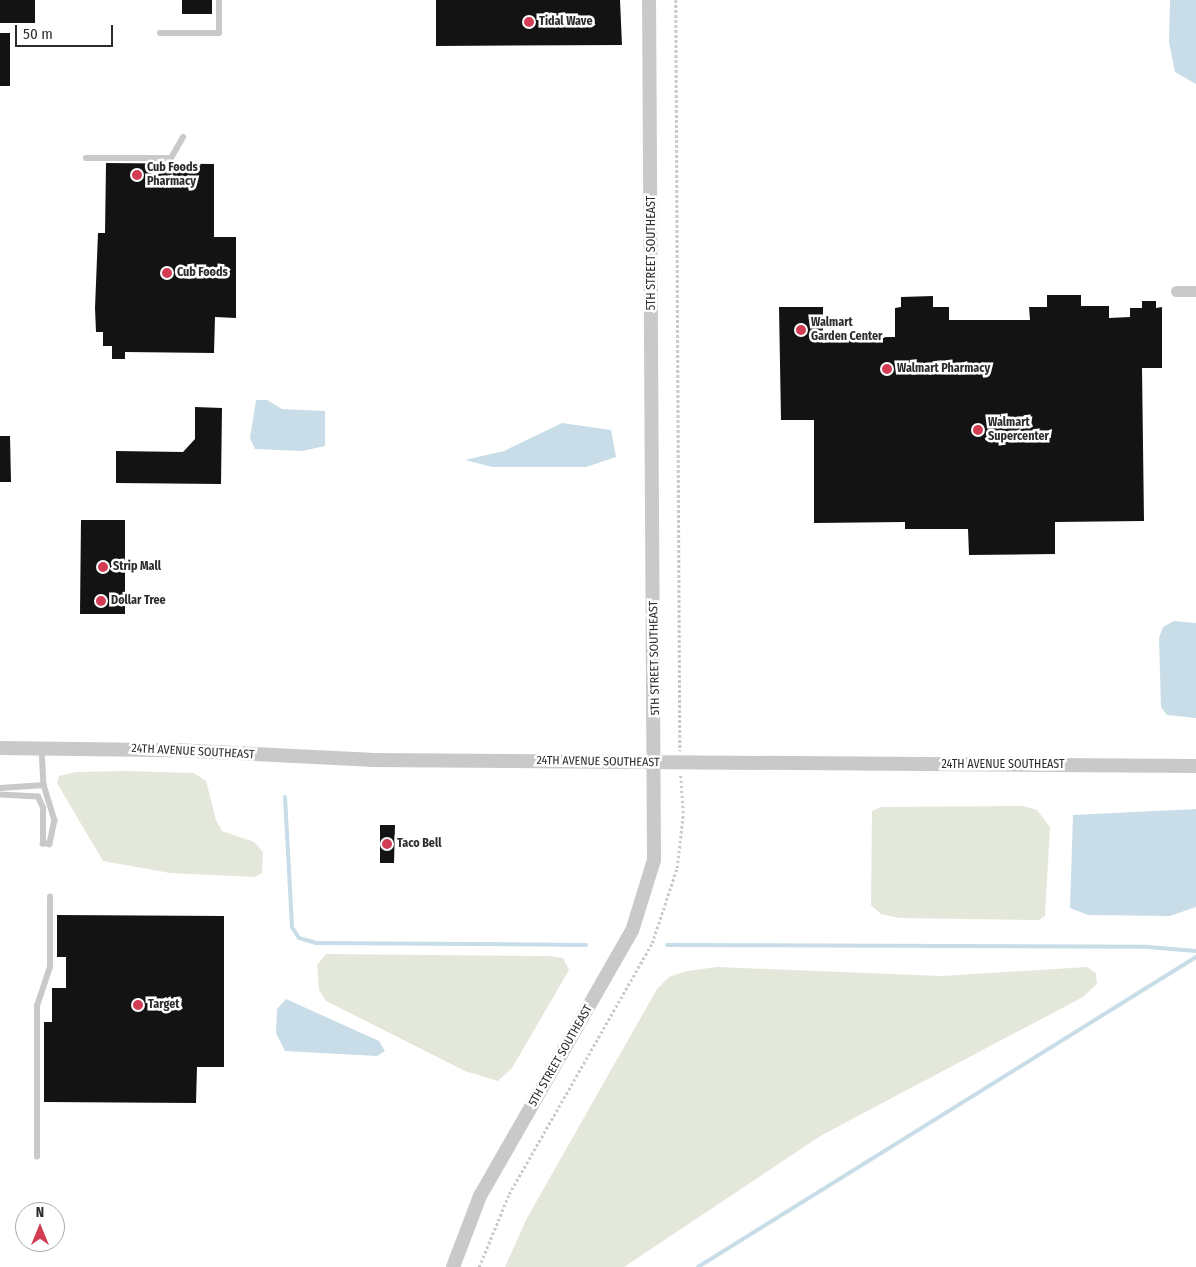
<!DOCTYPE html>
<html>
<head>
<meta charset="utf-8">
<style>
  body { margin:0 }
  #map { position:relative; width:1196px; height:1267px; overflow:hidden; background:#fff; font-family:"Fira Sans Condensed",sans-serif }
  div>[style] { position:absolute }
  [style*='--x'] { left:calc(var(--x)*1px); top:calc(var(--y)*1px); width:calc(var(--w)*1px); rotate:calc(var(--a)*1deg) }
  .green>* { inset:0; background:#e3e8da }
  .water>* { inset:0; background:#c8dde7 }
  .stream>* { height:4px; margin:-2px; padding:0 2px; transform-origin:2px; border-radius:2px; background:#c8dde7 }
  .building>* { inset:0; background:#131313 }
  .path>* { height:2.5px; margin-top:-1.25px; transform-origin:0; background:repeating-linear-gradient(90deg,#c9c9c9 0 2.5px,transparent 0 5px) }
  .service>* { height:5.5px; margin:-2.75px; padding:0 2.75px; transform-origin:2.75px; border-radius:2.75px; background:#c9c9c9 }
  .minor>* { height:11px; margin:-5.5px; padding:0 5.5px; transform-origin:5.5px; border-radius:5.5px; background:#c9c9c9 }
  .tertiary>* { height:14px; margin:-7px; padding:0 7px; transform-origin:7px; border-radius:7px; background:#c9c9c9 }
  .dots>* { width:14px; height:14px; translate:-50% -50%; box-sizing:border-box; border:2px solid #fff; border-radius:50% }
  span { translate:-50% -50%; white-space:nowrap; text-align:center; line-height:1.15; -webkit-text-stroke:5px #fff; paint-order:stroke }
  .poi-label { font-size:12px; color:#2c2c2c; font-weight:700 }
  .left { translate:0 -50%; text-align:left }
  .street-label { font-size:12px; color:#2c2c2c }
  .north { position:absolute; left:15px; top:1202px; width:50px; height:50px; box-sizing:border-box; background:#fff; border:1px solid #ababab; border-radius:50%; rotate:0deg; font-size:14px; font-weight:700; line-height:20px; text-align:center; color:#2c2c2c }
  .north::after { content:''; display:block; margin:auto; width:18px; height:22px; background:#d33d54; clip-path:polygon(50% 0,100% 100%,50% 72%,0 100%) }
  .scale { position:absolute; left:15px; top:25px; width:98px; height:22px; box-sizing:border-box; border:2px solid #2c2c2c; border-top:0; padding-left:6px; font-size:15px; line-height:18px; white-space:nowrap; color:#2c2c2c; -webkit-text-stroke:4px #fff; paint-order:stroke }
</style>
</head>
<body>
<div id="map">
  <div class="green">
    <div style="clip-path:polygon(125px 771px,194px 773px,206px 781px,216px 820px,222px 831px,254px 842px,263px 852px,262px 873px,254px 877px,170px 873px,103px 861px,57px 783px,59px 776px,76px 772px)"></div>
    <div style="clip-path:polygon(1023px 806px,1037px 810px,1050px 827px,1045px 916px,1039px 920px,899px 918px,881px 914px,871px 905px,872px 811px,881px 807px)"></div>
    <div style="clip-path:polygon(326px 954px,548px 956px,563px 958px,569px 970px,512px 1068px,498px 1081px,465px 1071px,326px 1001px,319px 990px,317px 965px)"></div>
    <div style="clip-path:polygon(717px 967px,941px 976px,1087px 967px,1096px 973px,1097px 984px,1083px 997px,822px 1135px,624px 1267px,505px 1267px,527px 1218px,657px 989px,669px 977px,687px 971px)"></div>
  </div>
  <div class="water">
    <div style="clip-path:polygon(1170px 0,1196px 0,1196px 84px,1175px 72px,1169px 42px)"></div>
    <div style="clip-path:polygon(256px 400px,267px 400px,282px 409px,325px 411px,325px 446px,302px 451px,255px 449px,250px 438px)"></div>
    <div style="clip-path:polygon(562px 423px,611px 430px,616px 457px,586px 467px,492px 467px,465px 460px,504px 451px)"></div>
    <div style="clip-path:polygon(1174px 621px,1196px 623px,1196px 718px,1167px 715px,1161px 707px,1159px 638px,1163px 627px)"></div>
    <div style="clip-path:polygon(1196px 809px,1196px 907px,1170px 916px,1088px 915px,1070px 908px,1073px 815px)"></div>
    <div style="clip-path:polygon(286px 999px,379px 1041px,385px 1051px,377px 1056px,285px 1051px,276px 1033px,277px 1009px)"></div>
  </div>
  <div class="stream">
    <div style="--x:285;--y:797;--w:130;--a:86.9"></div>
    <div style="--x:292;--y:927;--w:13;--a:58"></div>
    <div style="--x:299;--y:938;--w:18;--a:16"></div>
    <div style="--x:316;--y:943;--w:270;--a:0.4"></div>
    <div style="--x:667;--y:945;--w:481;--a:0.2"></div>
    <div style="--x:1148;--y:947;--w:48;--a:4.8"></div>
    <div style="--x:698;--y:1267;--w:587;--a:-31.9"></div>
  </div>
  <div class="building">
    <div style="clip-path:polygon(0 0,35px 0,35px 23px,0 23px)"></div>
    <div style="clip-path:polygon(182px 0,212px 0,212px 14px,182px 14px)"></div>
    <div style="clip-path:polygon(436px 0,620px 0,622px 45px,436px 46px)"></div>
    <div style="clip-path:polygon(0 33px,10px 33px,10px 86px,0 86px)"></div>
    <div style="clip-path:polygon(106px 163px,214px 164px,214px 237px,236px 237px,236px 318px,215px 317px,214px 353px,125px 352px,125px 359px,112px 359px,112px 346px,103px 346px,103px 332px,96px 332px,95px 308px,98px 233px,105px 233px)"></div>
    <div style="clip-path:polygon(1047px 295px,1081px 295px,1081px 306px,1109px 306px,1109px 318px,1130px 317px,1130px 308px,1142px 308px,1142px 301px,1156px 301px,1156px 308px,1162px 307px,1162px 368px,1142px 368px,1144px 521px,1055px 522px,1055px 554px,969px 555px,968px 529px,905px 529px,905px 522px,814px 523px,814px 420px,781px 420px,779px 307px,823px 307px,823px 338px,895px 337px,895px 308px,901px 307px,901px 297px,933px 296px,933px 307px,949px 307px,949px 320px,1030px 320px,1029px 307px,1047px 307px)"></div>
    <div style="clip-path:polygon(195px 407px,222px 408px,221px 484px,116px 483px,116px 451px,183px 452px,195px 439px)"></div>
    <div style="clip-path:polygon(0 436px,10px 436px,11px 482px,0 482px)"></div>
    <div style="clip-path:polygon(81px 520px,125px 520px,125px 614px,80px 614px)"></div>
    <div style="clip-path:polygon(380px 825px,395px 825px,394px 863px,380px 863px)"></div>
    <div style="clip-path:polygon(57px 915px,224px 916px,224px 1067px,197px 1067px,196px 1103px,44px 1102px,44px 1022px,52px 1022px,52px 988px,66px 988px,66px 957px,57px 957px)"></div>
  </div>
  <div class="path">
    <div style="--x:676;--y:0;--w:751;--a:89.69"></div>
    <div style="--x:479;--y:1267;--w:79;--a:-67.7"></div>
    <div style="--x:509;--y:1194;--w:289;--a:-60.3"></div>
    <div style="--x:652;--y:943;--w:79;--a:-71.6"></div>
    <div style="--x:677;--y:868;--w:55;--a:-83.8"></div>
    <div style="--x:683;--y:813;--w:39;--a:-94"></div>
  </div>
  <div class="service">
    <div style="--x:160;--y:33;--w:59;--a:0"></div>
    <div style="--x:219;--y:33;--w:33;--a:-90"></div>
    <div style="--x:86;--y:158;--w:85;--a:0"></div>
    <div style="--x:171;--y:158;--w:24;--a:-60"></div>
    <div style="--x:42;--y:748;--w:37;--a:87"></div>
    <div style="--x:0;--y:788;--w:44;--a:-3.9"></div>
    <div style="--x:44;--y:785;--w:37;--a:73"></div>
    <div style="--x:55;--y:820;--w:25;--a:102"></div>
    <div style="--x:50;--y:844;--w:7;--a:180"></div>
    <div style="--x:43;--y:844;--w:36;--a:-90"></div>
    <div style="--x:43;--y:808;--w:12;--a:-114"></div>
    <div style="--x:38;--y:797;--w:38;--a:-177"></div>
    <div style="--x:37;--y:1157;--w:151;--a:-90"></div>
    <div style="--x:37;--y:1006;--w:41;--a:-71.6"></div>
    <div style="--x:50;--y:967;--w:70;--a:-90"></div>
  </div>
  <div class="minor">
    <div style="--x:1176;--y:291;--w:20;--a:0"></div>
  </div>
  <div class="tertiary">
    <div style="--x:0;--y:748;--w:175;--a:0.7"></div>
    <div style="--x:175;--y:750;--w:195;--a:2.9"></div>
    <div style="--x:370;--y:760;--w:826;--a:0.42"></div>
    <div style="--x:453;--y:1267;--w:76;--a:-69.2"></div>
    <div style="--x:480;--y:1196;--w:305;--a:-60.2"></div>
    <div style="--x:632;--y:931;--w:74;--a:-72.8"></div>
    <div style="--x:654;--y:860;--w:860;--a:-90.33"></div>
  </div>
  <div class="dots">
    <div style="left:529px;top:22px;background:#d33d54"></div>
    <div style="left:137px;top:175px;background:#d33d54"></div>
    <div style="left:167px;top:273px;background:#d33d54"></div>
    <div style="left:801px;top:330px;background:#d33d54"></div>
    <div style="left:887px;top:369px;background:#d33d54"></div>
    <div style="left:978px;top:430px;background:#d33d54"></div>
    <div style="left:103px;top:567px;background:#d33d54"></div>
    <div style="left:101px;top:601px;background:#d33d54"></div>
    <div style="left:387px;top:844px;background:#d33d54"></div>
    <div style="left:138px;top:1005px;background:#d33d54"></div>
  </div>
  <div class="poi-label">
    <span class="left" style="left:539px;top:22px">Tidal Wave</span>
    <span class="left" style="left:147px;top:175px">Cub Foods<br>Pharmacy</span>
    <span class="left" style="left:177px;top:273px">Cub Foods</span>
    <span class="left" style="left:811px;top:330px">Walmart<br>Garden Center</span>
    <span class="left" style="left:897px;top:369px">Walmart Pharmacy</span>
    <span class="left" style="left:988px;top:430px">Walmart<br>Supercenter</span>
    <span class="left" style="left:113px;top:567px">Strip Mall</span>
    <span class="left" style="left:111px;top:601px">Dollar Tree</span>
    <span class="left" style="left:397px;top:844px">Taco Bell</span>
    <span class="left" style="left:148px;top:1005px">Target</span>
  </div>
  <div class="street-label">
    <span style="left:652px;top:253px;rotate:-90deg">5TH STREET SOUTHEAST</span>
    <span style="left:655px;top:658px;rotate:-91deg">5TH STREET SOUTHEAST</span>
    <span style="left:193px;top:752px;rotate:3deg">24TH AVENUE SOUTHEAST</span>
    <span style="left:598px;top:762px;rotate:1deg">24TH AVENUE SOUTHEAST</span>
    <span style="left:1003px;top:765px">24TH AVENUE SOUTHEAST</span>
    <span style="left:561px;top:1056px;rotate:-60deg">5TH STREET SOUTHEAST</span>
  </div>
  <div class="north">N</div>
  <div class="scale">50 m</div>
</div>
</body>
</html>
